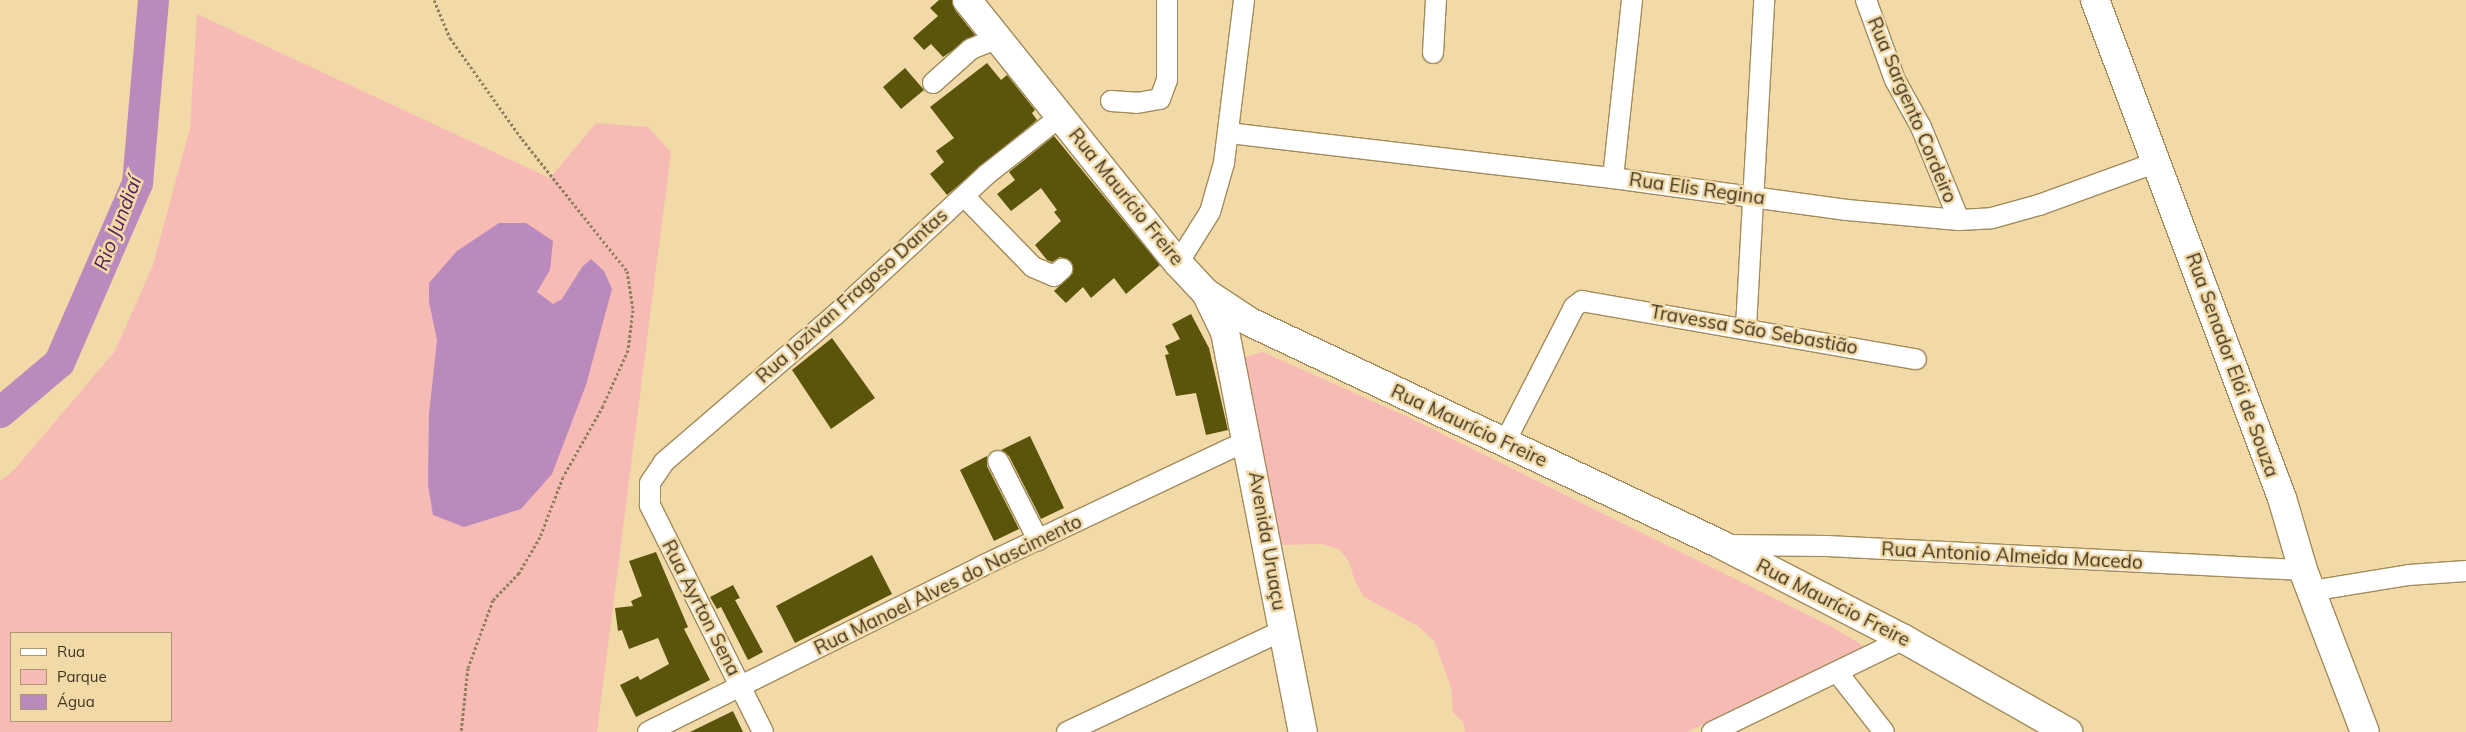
<!DOCTYPE html>
<html>
<head>
<meta charset="utf-8">
<style>
  body { margin:0 }
  #map { position:relative; width:2466px; height:732px; overflow:hidden; background:#f2daa8; font-family:Mulish,sans-serif }
  div>[style] { position:absolute }
  [style*='--x'] { left:calc(var(--x)*1px); top:calc(var(--y)*1px); width:calc(var(--w)*1px); rotate:calc(var(--a)*1deg) }
  .green>* { inset:0; background:#f6bbb5 }
  .water>* { inset:0; background:#ba8abc }
  .river>* { height:31px; margin:-15.5px; padding:0 15.5px; transform-origin:15.5px; border-radius:15.5px; background:#ba8abc }
  .building>* { inset:0; background:#5a550a }
  .path>* { height:3px; margin-top:-1.5px; transform-origin:0; background:repeating-linear-gradient(90deg,#907f5e 0 2.5px,transparent 0 5px) }
  .roads { filter:drop-shadow(1px 0 #a28b5b) drop-shadow(-1px 0 #a28b5b) drop-shadow(0 1px #a28b5b) drop-shadow(0 -1px #a28b5b) }
  .street>* { height:20px; margin:-10px; padding:0 10px; transform-origin:10px; border-radius:10px; background:#fff }
  .secondary>* { height:28px; margin:-14px; padding:0 14px; transform-origin:14px; border-radius:14px; background:#fff }
  .primary>* { height:28px; margin:-14px; padding:0 14px; transform-origin:14px; border-radius:14px; background:#fff }
  span { translate:-50% -50%; white-space:nowrap; text-align:center; line-height:1.15; -webkit-text-stroke:5px #f2daa8; paint-order:stroke }
  .street-label { font-size:19px; color:#3e3420 }
  .water-label { font-size:20px; color:#581e5b; font-style:italic }
  .legend { position:absolute; left:10px; top:632px; width:162px; height:90px; box-sizing:border-box; background:#f2daa8; border:1px solid #aa9872; margin:0; padding:6px 9px; list-style:none; font-size:15px; color:#3e3420 }
  .legend li { display:flex; align-items:center; gap:10px; height:25px }
  .legend b { width:25px; border:1px solid #aa9872 }
</style>
</head>
<body>
<div id="map">
  <div class="green">
    <div style="clip-path:polygon(evenodd,197px 14px,550px 178px,596px 123px,648px 127px,671px 152px,597px 732px,0 732px,0 481px,14px 470px,115px 351px,153px 265px,190px 128px,197px 14px,582px 267px,464px 527px,429px 413px,437px 340px,550px 270px,537px 292px,553px 305px,562px 299px,582px 267px,197px 14px,11px 633px,171px 633px,171px 721px,11px 721px,11px 633px)"></div>
    <div style="clip-path:polygon(1263px 352px,1406px 416px,1832px 627px,1867px 648px,1687px 732px,1465px 732px,1463px 722px,1453px 712px,1451px 688px,1435px 642px,1418px 626px,1364px 597px,1354px 579px,1349px 561px,1339px 549px,1321px 544px,1277px 545px,1238px 359px)"></div>
  </div>
  <div class="water">
    <div style="clip-path:polygon(499px 223px,526px 223px,553px 241px,550px 270px,537px 292px,553px 304px,562px 299px,582px 267px,591px 259px,604px 271px,612px 289px,586px 385px,552px 474px,521px 509px,464px 527px,433px 515px,428px 485px,429px 413px,437px 340px,429px 302px,429px 283px,457px 251px)"></div>
  </div>
  <div class="river">
    <div style="--x:0;--y:412;--w:77;--a:-40.3"></div>
    <div style="--x:59;--y:362;--w:195;--a:-66.5"></div>
    <div style="--x:137;--y:183;--w:184;--a:-85"></div>
  </div>
  <div class="building">
    <div style="clip-path:polygon(939px 0,952px 0,955px 10px,975px 35px,943px 57px,931px 44px,924px 50px,913px 38px,938px 16px,930px 8px)"></div>
    <div style="clip-path:polygon(987px 63px,1001px 80px,1007px 75px,1035px 110px,1032px 113px,1037px 120px,947px 195px,930px 174px,944px 162px,936px 151px,954px 138px,930px 107px)"></div>
    <div style="clip-path:polygon(905px 68px,924px 90px,901px 109px,883px 87px)"></div>
    <div style="clip-path:polygon(1054px 136px,1160px 265px,1126px 294px,1114px 278px,1091px 298px,1083px 287px,1066px 303px,1054px 291px,1073px 273px,1071px 262px,1060px 257px,1052px 262px,1047px 260px,1035px 245px,1061px 221px,1054px 212px,1057px 210px,1041px 188px,1011px 211px,997px 194px,1015px 180px,1009px 172px)"></div>
    <div style="clip-path:polygon(1191px 314px,1209px 348px,1228px 430px,1206px 435px,1196px 393px,1176px 396px,1165px 355px,1169px 354px,1165px 346px,1180px 339px,1172px 324px)"></div>
    <div style="clip-path:polygon(832px 338px,875px 398px,831px 429px,792px 370px)"></div>
    <div style="clip-path:polygon(1030px 436px,1064px 508px,1041px 519px,1009px 456px,1001px 450px)"></div>
    <div style="clip-path:polygon(987px 456px,987px 466px,1019px 529px,994px 541px,960px 470px)"></div>
    <div style="clip-path:polygon(656px 552px,688px 627px,684px 629px,710px 680px,636px 717px,620px 685px,638px 676px,640px 680px,669px 664px,658px 638px,629px 649px,622px 630px,618px 631px,615px 608px,633px 606px,631px 601px,642px 596px,629px 561px)"></div>
    <div style="clip-path:polygon(872px 555px,892px 594px,795px 643px,776px 606px)"></div>
    <div style="clip-path:polygon(733px 585px,740px 598px,735px 600px,763px 652px,748px 660px,721px 607px,717px 609px,710px 597px)"></div>
    <div style="clip-path:polygon(733px 711px,743px 732px,690px 732px)"></div>
  </div>
  <div class="path">
    <div style="--x:434;--y:0;--w:41;--a:67.2"></div>
    <div style="--x:450;--y:38;--w:124;--a:54.5"></div>
    <div style="--x:522;--y:139;--w:169;--a:51.5"></div>
    <div style="--x:627;--y:271;--w:39;--a:81"></div>
    <div style="--x:633;--y:310;--w:40;--a:97.1"></div>
    <div style="--x:628;--y:350;--w:61;--a:114.1"></div>
    <div style="--x:603;--y:406;--w:81;--a:119.4"></div>
    <div style="--x:563;--y:477;--w:64;--a:111"></div>
    <div style="--x:540;--y:537;--w:42;--a:120.3"></div>
    <div style="--x:519;--y:573;--w:37;--a:134"></div>
    <div style="--x:493;--y:600;--w:72;--a:110.2"></div>
    <div style="--x:468;--y:668;--w:64;--a:96.2"></div>
  </div>
  <div class="roads">
    <div class="street">
      <div style="--x:1866;--y:0;--w:85;--a:70.1"></div>
      <div style="--x:1895;--y:80;--w:54;--a:61"></div>
      <div style="--x:1921;--y:127;--w:100;--a:67.8"></div>
      <div style="--x:1433;--y:53;--w:53;--a:-86.8"></div>
      <div style="--x:933;--y:83;--w:51;--a:-41.8"></div>
      <div style="--x:971;--y:49;--w:29;--a:-22"></div>
      <div style="--x:1111;--y:101;--w:26;--a:4"></div>
      <div style="--x:1137;--y:103;--w:23;--a:-10"></div>
      <div style="--x:1160;--y:99;--w:20;--a:-70"></div>
      <div style="--x:1167;--y:80;--w:80;--a:-90"></div>
      <div style="--x:1229;--y:133;--w:387;--a:6.7"></div>
      <div style="--x:1613;--y:178;--w:236;--a:7.8"></div>
      <div style="--x:1847;--y:210;--w:112;--a:5.1"></div>
      <div style="--x:1959;--y:220;--w:33;--a:-3"></div>
      <div style="--x:1992;--y:218;--w:49;--a:-15.5"></div>
      <div style="--x:2039;--y:205;--w:126;--a:-20"></div>
      <div style="--x:1613;--y:178;--w:179;--a:-83.9"></div>
      <div style="--x:964;--y:196;--w:99;--a:45.8"></div>
      <div style="--x:1033;--y:267;--w:23;--a:23"></div>
      <div style="--x:1054;--y:276;--w:11;--a:-41"></div>
      <div style="--x:1178;--y:263;--w:60;--a:-57.9"></div>
      <div style="--x:1210;--y:212;--w:51;--a:-74.1"></div>
      <div style="--x:1224;--y:163;--w:164;--a:-83"></div>
      <div style="--x:1746;--y:327;--w:327;--a:-86.8"></div>
      <div style="--x:1504;--y:444;--w:154;--a:-62.9"></div>
      <div style="--x:1574;--y:307;--w:10;--a:-37"></div>
      <div style="--x:1582;--y:301;--w:339;--a:9.9"></div>
      <div style="--x:998;--y:461;--w:89;--a:63.1"></div>
      <div style="--x:1726;--y:545;--w:101;--a:0.6"></div>
      <div style="--x:1827;--y:546;--w:477;--a:2.9"></div>
      <div style="--x:2311;--y:591;--w:99;--a:-9.3"></div>
      <div style="--x:2409;--y:575;--w:57;--a:-4"></div>
      <div style="--x:1837;--y:672;--w:76;--a:51.9"></div>
      <div style="--x:648;--y:732;--w:373;--a:-26.4"></div>
      <div style="--x:982;--y:566;--w:294;--a:-25.3"></div>
      <div style="--x:763;--y:732;--w:254;--a:-116.5"></div>
      <div style="--x:650;--y:505;--w:22;--a:-90"></div>
      <div style="--x:650;--y:483;--w:25;--a:-56"></div>
      <div style="--x:664;--y:462;--w:225;--a:-40.7"></div>
      <div style="--x:835;--y:315;--w:206;--a:-42.8"></div>
      <div style="--x:986;--y:175;--w:95;--a:-38.2"></div>
      <div style="--x:1067;--y:732;--w:240;--a:-25.2"></div>
      <div style="--x:1712;--y:732;--w:213;--a:-25.8"></div>
    </div>
    <div class="secondary">
      <div style="--x:967;--y:0;--w:337;--a:51.3"></div>
      <div style="--x:1178;--y:263;--w:41;--a:47"></div>
      <div style="--x:1206;--y:293;--w:53;--a:33.4"></div>
      <div style="--x:1250;--y:322;--w:520;--a:25.28"></div>
      <div style="--x:1720;--y:544;--w:207;--a:27.3"></div>
      <div style="--x:1904;--y:639;--w:189;--a:29.6"></div>
      <div style="--x:1207;--y:295;--w:41;--a:64.1"></div>
      <div style="--x:1225;--y:332;--w:408;--a:79"></div>
    </div>
    <div class="primary">
      <div style="--x:2095;--y:0;--w:532;--a:69.42"></div>
      <div style="--x:2282;--y:498;--w:75;--a:73.7"></div>
      <div style="--x:2303;--y:570;--w:173;--a:69.1"></div>
    </div>
  </div>
  <div class="street-label">
    <span style="left:1912px;top:110px;rotate:67deg">Rua Sargento Cordeiro</span>
    <span style="left:1697px;top:189px;rotate:8deg">Rua Elis Regina</span>
    <span style="left:1126px;top:197px;rotate:51deg">Rua Maurício Freire</span>
    <span style="left:852px;top:296px;rotate:-42deg">Rua Jozivan Fragoso Dantas</span>
    <span style="left:1754px;top:330px;rotate:10deg">Travessa São Sebastião</span>
    <span style="left:2232px;top:365px;rotate:70deg">Rua Senador Elói de Souza</span>
    <span style="left:1469px;top:426px;rotate:25deg">Rua Maurício Freire</span>
    <span style="left:1267px;top:541px;rotate:80deg">Avenida Uruaçu</span>
    <span style="left:2012px;top:556px;rotate:3deg">Rua Antonio Almeida Macedo</span>
    <span style="left:948px;top:585px;rotate:-26deg">Rua Manoel Alves do Nascimento</span>
    <span style="left:1833px;top:603px;rotate:27deg">Rua Maurício Freire</span>
    <span style="left:701px;top:608px;rotate:63deg">Rua Ayrton Sena</span>
  </div>
  <div class="water-label">
    <span style="left:117px;top:223px;rotate:-69deg">Rio Jundiaí</span>
  </div>
  <ul class="legend">
  <li><b style="height:6px;background:#fff"></b>Rua</li>
  <li><b style="height:14px;background:#f6bbb5"></b>Parque</li>
  <li><b style="height:14px;background:#ba8abc"></b>Água</li>
  </ul>
</div>
</body>
</html>
